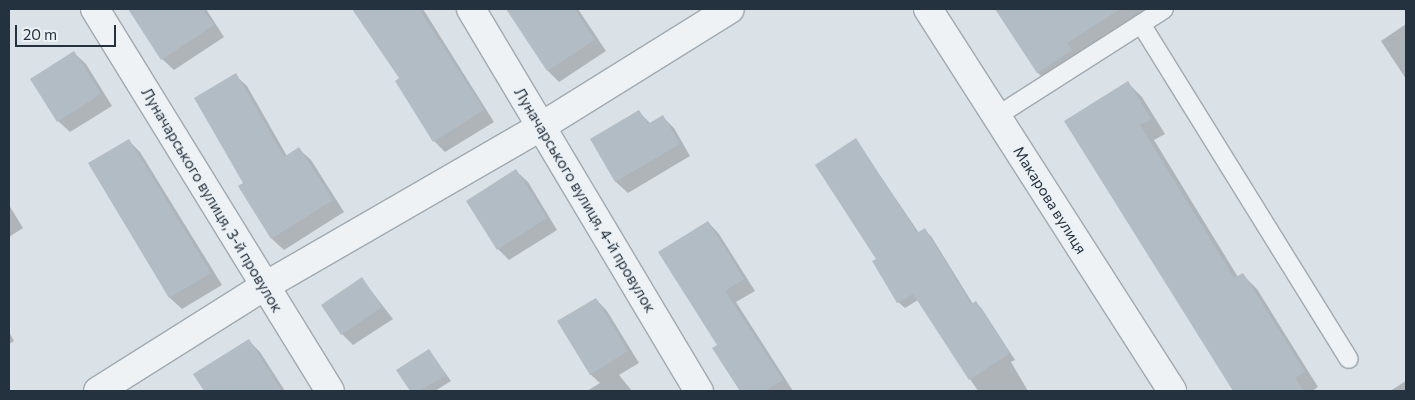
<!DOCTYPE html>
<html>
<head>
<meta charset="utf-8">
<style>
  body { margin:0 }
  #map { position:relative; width:1415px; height:400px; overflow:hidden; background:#dbe2e7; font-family:Commissioner,sans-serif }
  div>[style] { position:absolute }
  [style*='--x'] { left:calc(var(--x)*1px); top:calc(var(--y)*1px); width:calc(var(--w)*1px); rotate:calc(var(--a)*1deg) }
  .shadow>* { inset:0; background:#0003 }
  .building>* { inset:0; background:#b2bcc4 }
  .roads { filter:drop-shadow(1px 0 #a0aab1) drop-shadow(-1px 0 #a0aab1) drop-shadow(0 1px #a0aab1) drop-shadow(0 -1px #a0aab1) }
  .service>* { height:18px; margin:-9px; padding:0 9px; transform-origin:9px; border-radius:9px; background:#eef2f5 }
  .minor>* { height:28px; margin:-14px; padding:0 14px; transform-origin:14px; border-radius:14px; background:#eef2f5 }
  .tertiary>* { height:28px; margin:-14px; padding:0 14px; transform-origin:14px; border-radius:14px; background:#eef2f5 }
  span { translate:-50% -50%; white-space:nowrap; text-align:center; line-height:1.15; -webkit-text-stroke:5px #ebf1f5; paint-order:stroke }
  .street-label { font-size:15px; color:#24323f }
  .frame { position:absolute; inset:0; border:10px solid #24323f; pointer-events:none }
  .scale { position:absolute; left:15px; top:25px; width:101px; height:22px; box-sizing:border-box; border:2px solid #24323f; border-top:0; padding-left:6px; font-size:15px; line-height:18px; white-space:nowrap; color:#24323f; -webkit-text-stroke:4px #ebf1f5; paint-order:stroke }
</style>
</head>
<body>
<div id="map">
  <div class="shadow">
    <div style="clip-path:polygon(129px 9px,206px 9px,224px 37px,174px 70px,162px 59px)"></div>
    <div style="clip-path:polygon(354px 9px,423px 9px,494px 122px,445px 152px,434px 141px,401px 79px)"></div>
    <div style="clip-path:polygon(509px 9px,578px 9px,606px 51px,559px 82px,548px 71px)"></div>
    <div style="clip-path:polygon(1004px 9px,1157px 9px,1053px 87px,1038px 73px,999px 12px)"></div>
    <div style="clip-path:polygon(1406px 24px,1406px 79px,1381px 41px)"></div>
    <div style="clip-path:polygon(74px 53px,86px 64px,112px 106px,70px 132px,58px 121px)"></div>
    <div style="clip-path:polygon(235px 75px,247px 86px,287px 156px,299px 149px,311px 160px,344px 212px,284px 250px,272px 239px,239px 187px,245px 183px)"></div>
    <div style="clip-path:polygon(1128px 83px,1142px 97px,1165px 134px,1154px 140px,1238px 277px,1242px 274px,1257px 289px,1318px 387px,1312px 391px,1235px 391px,1066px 121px)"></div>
    <div style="clip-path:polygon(639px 112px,651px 124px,663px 117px,674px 128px,690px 156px,628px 193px,616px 182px,592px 140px)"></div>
    <div style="clip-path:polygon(128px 140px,140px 152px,222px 285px,182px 309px,170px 298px,89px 164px)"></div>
    <div style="clip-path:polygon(856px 140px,919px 233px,924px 230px,931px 236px,973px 304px,976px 302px,982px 309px,1015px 360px,1011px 362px,1028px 391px,978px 391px,918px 300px,905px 308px,898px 302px,873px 262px,877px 259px)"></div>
    <div style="clip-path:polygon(516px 171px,528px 182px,557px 230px,509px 260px,498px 249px)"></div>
    <div style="clip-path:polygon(9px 205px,23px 228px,9px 237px)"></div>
    <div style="clip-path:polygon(708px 222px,719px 234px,755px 291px,736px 302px,793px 391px,740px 391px,714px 349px,719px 345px)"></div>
    <div style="clip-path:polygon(362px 279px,393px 319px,353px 345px,342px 334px)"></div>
    <div style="clip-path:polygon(596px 299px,607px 311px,639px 363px,619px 375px,632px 391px,587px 391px,600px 383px,590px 374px)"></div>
    <div style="clip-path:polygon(9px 332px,14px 341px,9px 344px)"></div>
    <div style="clip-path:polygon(248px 340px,260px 352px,285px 391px,206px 391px,195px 374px)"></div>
    <div style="clip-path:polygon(429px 350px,451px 381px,435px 391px,411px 391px,398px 370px)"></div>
    <div style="clip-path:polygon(1406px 381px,1406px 391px,1390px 391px)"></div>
  </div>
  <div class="building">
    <div style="clip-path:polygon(128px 9px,203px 9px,214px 25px,161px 60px)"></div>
    <div style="clip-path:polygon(352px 9px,419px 9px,484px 110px,433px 142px,395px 81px,399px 78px)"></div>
    <div style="clip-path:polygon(506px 9px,575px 9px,595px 40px,547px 71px)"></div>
    <div style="clip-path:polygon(995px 9px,1120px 9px,1067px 43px,1072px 50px,1037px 73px)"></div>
    <div style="clip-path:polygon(74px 51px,101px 94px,57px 122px,30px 79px)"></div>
    <div style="clip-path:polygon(236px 73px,284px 157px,299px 147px,333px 200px,271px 239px,238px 186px,243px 183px,194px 98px)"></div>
    <div style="clip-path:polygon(1128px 81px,1151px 119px,1140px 125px,1234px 278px,1243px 273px,1305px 372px,1295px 378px,1304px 391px,1233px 391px,1064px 121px)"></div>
    <div style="clip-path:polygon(639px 110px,648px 124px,663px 115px,680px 144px,615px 182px,590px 139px)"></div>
    <div style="clip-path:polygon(856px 138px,917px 233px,925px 228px,971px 304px,976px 301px,1010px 353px,969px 380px,913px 294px,897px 303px,872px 261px,876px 259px,815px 165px)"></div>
    <div style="clip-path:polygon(129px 139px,211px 273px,169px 298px,88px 163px)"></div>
    <div style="clip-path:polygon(516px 169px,547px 218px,497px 250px,466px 201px)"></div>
    <div style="clip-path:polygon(708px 221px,744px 279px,725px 291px,783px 380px,765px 391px,740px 391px,712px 348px,717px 345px,658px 252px)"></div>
    <div style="clip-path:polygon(362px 277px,382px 307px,341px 335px,321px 305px)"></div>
    <div style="clip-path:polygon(596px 298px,628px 351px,590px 375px,557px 321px)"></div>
    <div style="clip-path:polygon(249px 339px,282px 391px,204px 391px,193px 374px)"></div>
    <div style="clip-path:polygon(429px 349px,446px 375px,419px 391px,410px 391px,396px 370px)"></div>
  </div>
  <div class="roads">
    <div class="service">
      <div style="--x:1141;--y:24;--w:394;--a:58.2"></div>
      <div style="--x:997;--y:116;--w:198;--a:-32.6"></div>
    </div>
    <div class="minor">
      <div style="--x:95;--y:9;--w:448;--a:58.4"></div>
      <div style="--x:471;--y:9;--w:445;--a:59.2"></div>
      <div style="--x:98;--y:391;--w:197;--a:-32.2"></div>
      <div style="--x:265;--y:286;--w:320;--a:-30"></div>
      <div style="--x:542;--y:126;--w:221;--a:-31.9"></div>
    </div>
    <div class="tertiary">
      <div style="--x:928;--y:9;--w:453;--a:57.4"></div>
    </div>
  </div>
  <div class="street-label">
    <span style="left:212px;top:200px;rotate:59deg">Луначарського вулиця, 3-й провулок</span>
    <span style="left:585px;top:200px;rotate:59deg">Луначарського вулиця, 4-й провулок</span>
    <span style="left:1050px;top:200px;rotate:58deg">Макарова вулиця</span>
  </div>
  <div class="frame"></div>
  <div class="scale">20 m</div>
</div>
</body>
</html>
